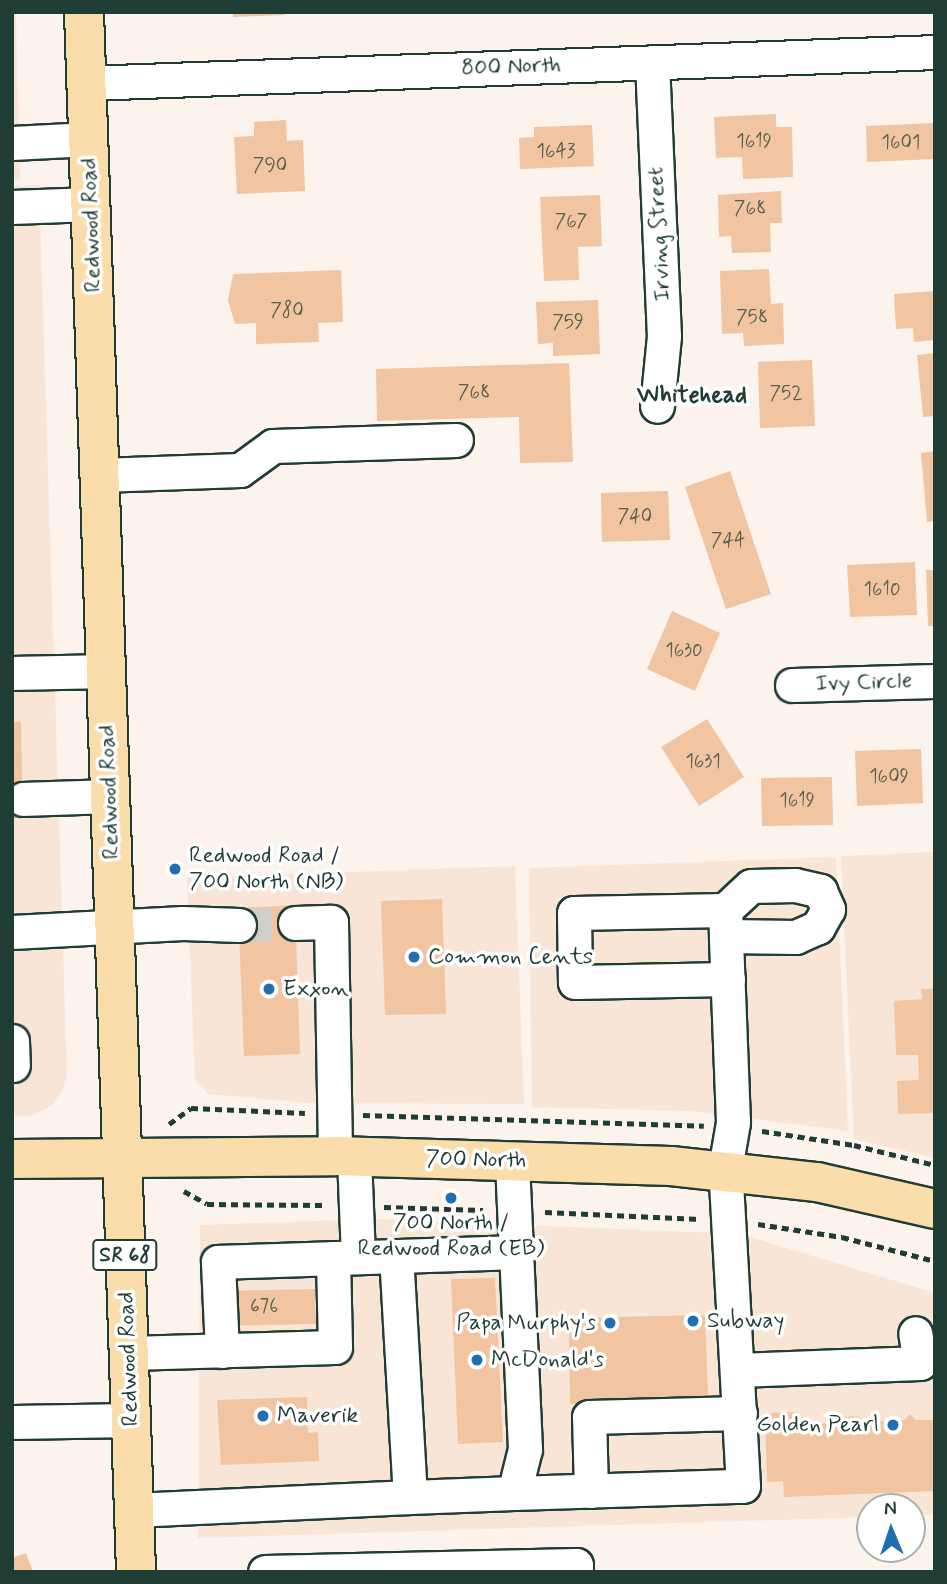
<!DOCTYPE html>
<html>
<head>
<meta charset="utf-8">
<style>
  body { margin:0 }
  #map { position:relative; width:947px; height:1584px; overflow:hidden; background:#fcf3ec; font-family:Mynerve,sans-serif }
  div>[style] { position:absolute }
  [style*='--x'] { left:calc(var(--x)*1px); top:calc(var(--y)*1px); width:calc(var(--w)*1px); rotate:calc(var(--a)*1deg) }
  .built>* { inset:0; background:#f9e5d6 }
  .building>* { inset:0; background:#f1c5a1 }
  .minor-tunnel>* { height:33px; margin-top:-16.5px; transform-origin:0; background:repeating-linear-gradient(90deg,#d0cfc7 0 33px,transparent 0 50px) }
  .path>* { height:4.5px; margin-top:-2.25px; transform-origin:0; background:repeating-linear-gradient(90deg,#1f3d34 0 7px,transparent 0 12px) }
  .roads { filter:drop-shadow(2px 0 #1f3d34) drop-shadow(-2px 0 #1f3d34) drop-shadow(0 2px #1f3d34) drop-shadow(0 -2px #1f3d34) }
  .minor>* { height:33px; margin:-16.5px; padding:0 16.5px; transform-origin:16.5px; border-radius:16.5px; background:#fff }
  .major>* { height:38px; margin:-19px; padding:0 19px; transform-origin:19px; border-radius:19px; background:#fbddab }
  .dots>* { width:19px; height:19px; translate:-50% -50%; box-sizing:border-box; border:4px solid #fff; border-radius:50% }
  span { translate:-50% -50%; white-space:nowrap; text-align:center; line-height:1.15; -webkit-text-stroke:7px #fff; paint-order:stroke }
  .number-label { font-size:19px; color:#545f4f }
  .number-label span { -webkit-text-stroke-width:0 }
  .shield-label span { padding:2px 5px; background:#fff; border:2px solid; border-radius:5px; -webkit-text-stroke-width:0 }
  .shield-label { font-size:21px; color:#1f3d34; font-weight:700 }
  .street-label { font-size:23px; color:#1f3d34 }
  .poi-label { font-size:23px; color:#1f3d34 }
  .left { translate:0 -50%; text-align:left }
  .right { translate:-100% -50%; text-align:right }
  .neighbourhood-label { font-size:24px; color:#1f3d34; font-weight:700 }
  .frame { position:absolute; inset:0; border:14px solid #1f3d34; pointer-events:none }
  .north { position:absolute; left:856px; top:1493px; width:70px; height:70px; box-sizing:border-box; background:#fff; border:2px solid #a5b1ae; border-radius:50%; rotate:358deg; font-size:19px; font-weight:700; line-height:28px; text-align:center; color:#1f3d34 }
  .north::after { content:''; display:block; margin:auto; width:24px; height:32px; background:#1f6fb2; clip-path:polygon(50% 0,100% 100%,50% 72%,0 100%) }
</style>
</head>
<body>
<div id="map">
  <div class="built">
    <div style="clip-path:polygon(12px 12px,16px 12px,20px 179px,12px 180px)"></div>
    <div style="clip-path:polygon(39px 185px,67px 1075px,63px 1090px,51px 1106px,31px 1116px,12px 1116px,12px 186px)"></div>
    <div style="clip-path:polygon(935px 852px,935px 1158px,854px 1139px,841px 856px)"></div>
    <div style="clip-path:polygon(836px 857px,848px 1131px,690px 1111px,532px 1107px,529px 868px)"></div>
    <div style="clip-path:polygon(515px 866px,524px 1104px,309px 1103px,208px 1094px,195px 1080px,187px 878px)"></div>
    <div style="clip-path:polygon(375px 1219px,741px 1234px,935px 1293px,935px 1515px,912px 1516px,912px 1507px,870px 1507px,870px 1517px,198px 1538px,200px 1225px)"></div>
  </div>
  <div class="building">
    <div style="clip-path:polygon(233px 12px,283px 12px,284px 15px,233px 17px)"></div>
    <div style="clip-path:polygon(776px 114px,776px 127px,792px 127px,793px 177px,743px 179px,742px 157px,716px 158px,714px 117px)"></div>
    <div style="clip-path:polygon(286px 120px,287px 141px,303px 140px,305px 191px,237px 194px,234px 137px,254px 136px,254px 122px)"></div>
    <div style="clip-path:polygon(935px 123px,935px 159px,867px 162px,866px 126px)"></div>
    <div style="clip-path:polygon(592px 125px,594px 166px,520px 169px,519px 138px,534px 137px,534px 127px)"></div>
    <div style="clip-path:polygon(781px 191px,782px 223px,770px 223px,771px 252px,732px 253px,731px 236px,719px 237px,718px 195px)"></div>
    <div style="clip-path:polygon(600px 195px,602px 246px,578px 247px,579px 280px,544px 281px,540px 197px)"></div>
    <div style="clip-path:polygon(769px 269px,771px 304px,783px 303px,784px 344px,744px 346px,743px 333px,722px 334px,720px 271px)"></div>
    <div style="clip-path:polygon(341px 270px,343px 322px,318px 323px,319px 342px,256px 344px,256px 323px,235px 324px,228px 300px,233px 274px)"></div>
    <div style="clip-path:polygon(935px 291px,935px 340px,914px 342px,913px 328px,896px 329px,894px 294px)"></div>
    <div style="clip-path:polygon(598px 300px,600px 354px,553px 356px,553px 343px,538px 344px,536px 302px)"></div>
    <div style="clip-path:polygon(935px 353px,935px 416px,923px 417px,917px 355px)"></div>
    <div style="clip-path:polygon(812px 360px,815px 426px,760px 428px,758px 362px)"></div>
    <div style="clip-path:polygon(569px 363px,573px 462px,520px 463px,519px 417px,377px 421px,376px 369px)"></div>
    <div style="clip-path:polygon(935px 451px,935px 521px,927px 522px,921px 453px)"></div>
    <div style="clip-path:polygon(730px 471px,771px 594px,726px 609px,685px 487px)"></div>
    <div style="clip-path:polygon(668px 491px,670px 540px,602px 542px,601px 493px)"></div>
    <div style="clip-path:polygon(915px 562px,917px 615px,850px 617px,847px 565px)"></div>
    <div style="clip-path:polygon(926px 570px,935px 570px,935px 626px,928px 626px)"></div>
    <div style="clip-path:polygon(672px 611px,720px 633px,695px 691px,647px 669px)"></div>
    <div style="clip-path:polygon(707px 719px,744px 777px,699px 806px,661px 747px)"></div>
    <div style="clip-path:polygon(12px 722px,21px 722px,23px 818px,12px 819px)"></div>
    <div style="clip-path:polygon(921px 749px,923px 803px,857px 806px,855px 751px)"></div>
    <div style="clip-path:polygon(832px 777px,833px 825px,762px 826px,761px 778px)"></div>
    <div style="clip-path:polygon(442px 899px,446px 1014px,385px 1015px,381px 901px)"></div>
    <div style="clip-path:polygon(295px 905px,300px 1054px,244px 1056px,238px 908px)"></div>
    <div style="clip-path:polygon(921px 989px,935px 989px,935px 1113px,898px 1114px,897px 1081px,919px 1080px,918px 1055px,896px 1055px,894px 1001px,922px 999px)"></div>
    <div style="clip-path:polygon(495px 1278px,503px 1442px,458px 1444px,451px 1279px)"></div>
    <div style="clip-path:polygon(315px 1289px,316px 1324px,213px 1326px,212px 1291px)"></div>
    <div style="clip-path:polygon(705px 1315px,708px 1394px,703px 1400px,570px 1404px,569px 1318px)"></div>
    <div style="clip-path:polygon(307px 1397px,308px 1433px,318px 1432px,319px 1461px,221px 1465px,217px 1400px)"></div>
    <div style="clip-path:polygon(797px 1412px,810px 1424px,835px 1423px,842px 1417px,858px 1416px,865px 1422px,904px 1420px,910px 1414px,916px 1420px,935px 1420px,935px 1491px,784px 1497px,783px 1481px,767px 1482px,765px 1419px,771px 1413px)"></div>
    <div style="clip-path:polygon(26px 1553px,33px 1572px,12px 1572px,12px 1558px)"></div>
  </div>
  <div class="minor-tunnel">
    <div style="--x:239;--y:925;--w:56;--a:-2"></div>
  </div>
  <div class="path">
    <div style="--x:363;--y:1115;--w:341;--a:1.8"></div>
    <div style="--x:169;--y:1124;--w:27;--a:-36"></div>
    <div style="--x:191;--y:1108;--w:114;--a:2.5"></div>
    <div style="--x:762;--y:1131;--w:93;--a:8.7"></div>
    <div style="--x:854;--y:1145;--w:83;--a:13.9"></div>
    <div style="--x:184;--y:1191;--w:26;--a:29"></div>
    <div style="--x:207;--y:1204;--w:119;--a:0.5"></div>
    <div style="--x:384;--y:1207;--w:99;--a:1.7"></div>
    <div style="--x:545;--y:1212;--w:155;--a:2.6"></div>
    <div style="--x:758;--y:1224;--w:85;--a:8.8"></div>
    <div style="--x:842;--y:1237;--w:96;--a:14.5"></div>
  </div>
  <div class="roads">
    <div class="minor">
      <div style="--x:652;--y:62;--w:274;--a:87.5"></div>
      <div style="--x:664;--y:336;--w:70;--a:95.7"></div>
      <div style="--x:87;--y:83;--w:849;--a:-2.09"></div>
      <div style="--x:12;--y:143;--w:77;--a:-3"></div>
      <div style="--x:12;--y:207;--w:79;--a:-2.2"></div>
      <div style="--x:100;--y:475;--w:140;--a:-2"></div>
      <div style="--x:240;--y:470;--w:41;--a:-36"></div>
      <div style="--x:273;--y:446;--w:183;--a:-1.9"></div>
      <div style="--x:12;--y:673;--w:94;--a:-1.2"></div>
      <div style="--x:792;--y:685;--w:143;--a:-1.6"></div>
      <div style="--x:23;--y:799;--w:87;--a:-2"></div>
      <div style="--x:725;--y:910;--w:35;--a:-43"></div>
      <div style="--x:751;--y:886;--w:44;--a:-1.3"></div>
      <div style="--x:795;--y:885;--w:26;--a:13"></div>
      <div style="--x:820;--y:891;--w:20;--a:66"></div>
      <div style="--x:828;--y:909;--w:21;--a:119"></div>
      <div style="--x:818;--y:927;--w:24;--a:156"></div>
      <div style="--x:796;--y:937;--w:70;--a:-179.2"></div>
      <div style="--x:295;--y:923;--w:36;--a:-2"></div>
      <div style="--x:331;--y:922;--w:234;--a:89"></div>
      <div style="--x:12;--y:932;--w:171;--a:-3"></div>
      <div style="--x:183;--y:923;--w:56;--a:2"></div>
      <div style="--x:12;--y:1041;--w:24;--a:88"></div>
      <div style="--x:354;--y:1157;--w:100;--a:87.7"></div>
      <div style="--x:222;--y:1351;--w:89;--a:-92.6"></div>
      <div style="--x:218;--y:1262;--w:299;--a:-1.9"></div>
      <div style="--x:129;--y:1353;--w:206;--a:-1.7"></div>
      <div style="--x:335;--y:1347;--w:89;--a:-91.3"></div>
      <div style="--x:738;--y:1370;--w:182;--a:-2.2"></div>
      <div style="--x:920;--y:1363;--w:30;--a:-99"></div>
      <div style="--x:12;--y:1422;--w:119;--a:-1"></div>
      <div style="--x:591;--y:1491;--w:74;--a:-91.5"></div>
      <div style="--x:589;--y:1417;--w:151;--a:-1.5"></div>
      <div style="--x:514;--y:1493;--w:229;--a:-1.8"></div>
      <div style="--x:743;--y:1486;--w:318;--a:-93.2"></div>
      <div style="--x:725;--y:1169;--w:48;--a:-80.3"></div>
      <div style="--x:733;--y:1122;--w:186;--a:-92.2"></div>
      <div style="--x:726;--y:936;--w:26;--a:-92"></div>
      <div style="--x:725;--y:910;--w:151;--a:178.9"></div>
      <div style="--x:574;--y:913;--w:69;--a:89.2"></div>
      <div style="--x:575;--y:982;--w:153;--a:-1.1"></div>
      <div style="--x:410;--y:1497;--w:104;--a:-2.2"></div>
      <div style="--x:514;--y:1493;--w:45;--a:-76"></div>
      <div style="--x:525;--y:1449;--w:288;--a:-92.6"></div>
      <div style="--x:134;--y:1510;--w:276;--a:-2.7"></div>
      <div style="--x:410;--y:1497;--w:241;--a:-93.3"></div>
      <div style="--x:265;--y:1572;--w:311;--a:-1.3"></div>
      <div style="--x:576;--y:1565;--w:7;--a:90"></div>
    </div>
    <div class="major">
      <div style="--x:84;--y:12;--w:1561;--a:88.09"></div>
      <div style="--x:12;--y:1159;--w:323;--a:-0.5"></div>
      <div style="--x:335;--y:1156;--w:336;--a:1.7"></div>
      <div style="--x:671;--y:1166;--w:147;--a:6.3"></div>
      <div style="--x:817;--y:1182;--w:121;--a:12.9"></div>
    </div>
  </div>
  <div class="dots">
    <div style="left:175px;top:869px;background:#1f6fb2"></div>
    <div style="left:414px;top:957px;background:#1f6fb2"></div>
    <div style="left:269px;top:989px;background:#1f6fb2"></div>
    <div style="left:451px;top:1198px;background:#1f6fb2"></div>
    <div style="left:693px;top:1321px;background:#1f6fb2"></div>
    <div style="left:610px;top:1323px;background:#1f6fb2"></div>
    <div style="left:477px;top:1360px;background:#1f6fb2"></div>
    <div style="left:263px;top:1416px;background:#1f6fb2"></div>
    <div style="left:893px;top:1425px;background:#1f6fb2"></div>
  </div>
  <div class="number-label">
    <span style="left:754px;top:142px">1619</span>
    <span style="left:901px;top:143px">1601</span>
    <span style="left:556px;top:152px">1643</span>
    <span style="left:270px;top:166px">790</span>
    <span style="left:750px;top:209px">768</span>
    <span style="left:571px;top:222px">767</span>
    <span style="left:287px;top:311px">780</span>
    <span style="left:752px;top:318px">758</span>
    <span style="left:568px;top:323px">759</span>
    <span style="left:474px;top:393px">768</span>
    <span style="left:786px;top:394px">752</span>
    <span style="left:635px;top:517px">740</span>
    <span style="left:728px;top:541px">744</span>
    <span style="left:882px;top:590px">1610</span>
    <span style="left:684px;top:651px">1630</span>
    <span style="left:703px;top:762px">1631</span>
    <span style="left:889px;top:777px">1609</span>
    <span style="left:797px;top:801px">1619</span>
    <span style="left:264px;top:1307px">676</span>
  </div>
  <div class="shield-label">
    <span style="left:125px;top:1255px">SR 68</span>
  </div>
  <div class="street-label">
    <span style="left:511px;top:67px;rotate:-2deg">800 North</span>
    <span style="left:92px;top:225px;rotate:-92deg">Redwood Road</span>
    <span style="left:660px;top:234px;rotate:-93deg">Irving Street</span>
    <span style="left:864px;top:683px;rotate:-2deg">Ivy Circle</span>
    <span style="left:110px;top:792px;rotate:-92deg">Redwood Road</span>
    <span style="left:476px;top:1160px;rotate:1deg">700 North</span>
    <span style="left:129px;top:1359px;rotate:-92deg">Redwood Road</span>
  </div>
  <div class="poi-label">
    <span class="left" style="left:189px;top:869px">Redwood Road /<br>700 North (NB)</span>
    <span class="left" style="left:428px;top:957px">Common Cents</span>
    <span class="left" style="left:283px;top:989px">Exxon</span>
    <span style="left:451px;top:1236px">700 North /<br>Redwood Road (EB)</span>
    <span class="left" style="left:707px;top:1321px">Subway</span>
    <span class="right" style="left:596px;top:1323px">Papa Murphy's</span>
    <span class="left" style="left:491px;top:1360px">McDonald's</span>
    <span class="left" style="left:277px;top:1416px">Maverik</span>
    <span class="right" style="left:879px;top:1425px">Golden Pearl</span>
  </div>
  <div class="neighbourhood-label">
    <span style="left:692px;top:396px">Whitehead</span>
  </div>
  <div class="frame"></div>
  <div class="north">N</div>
</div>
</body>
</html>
